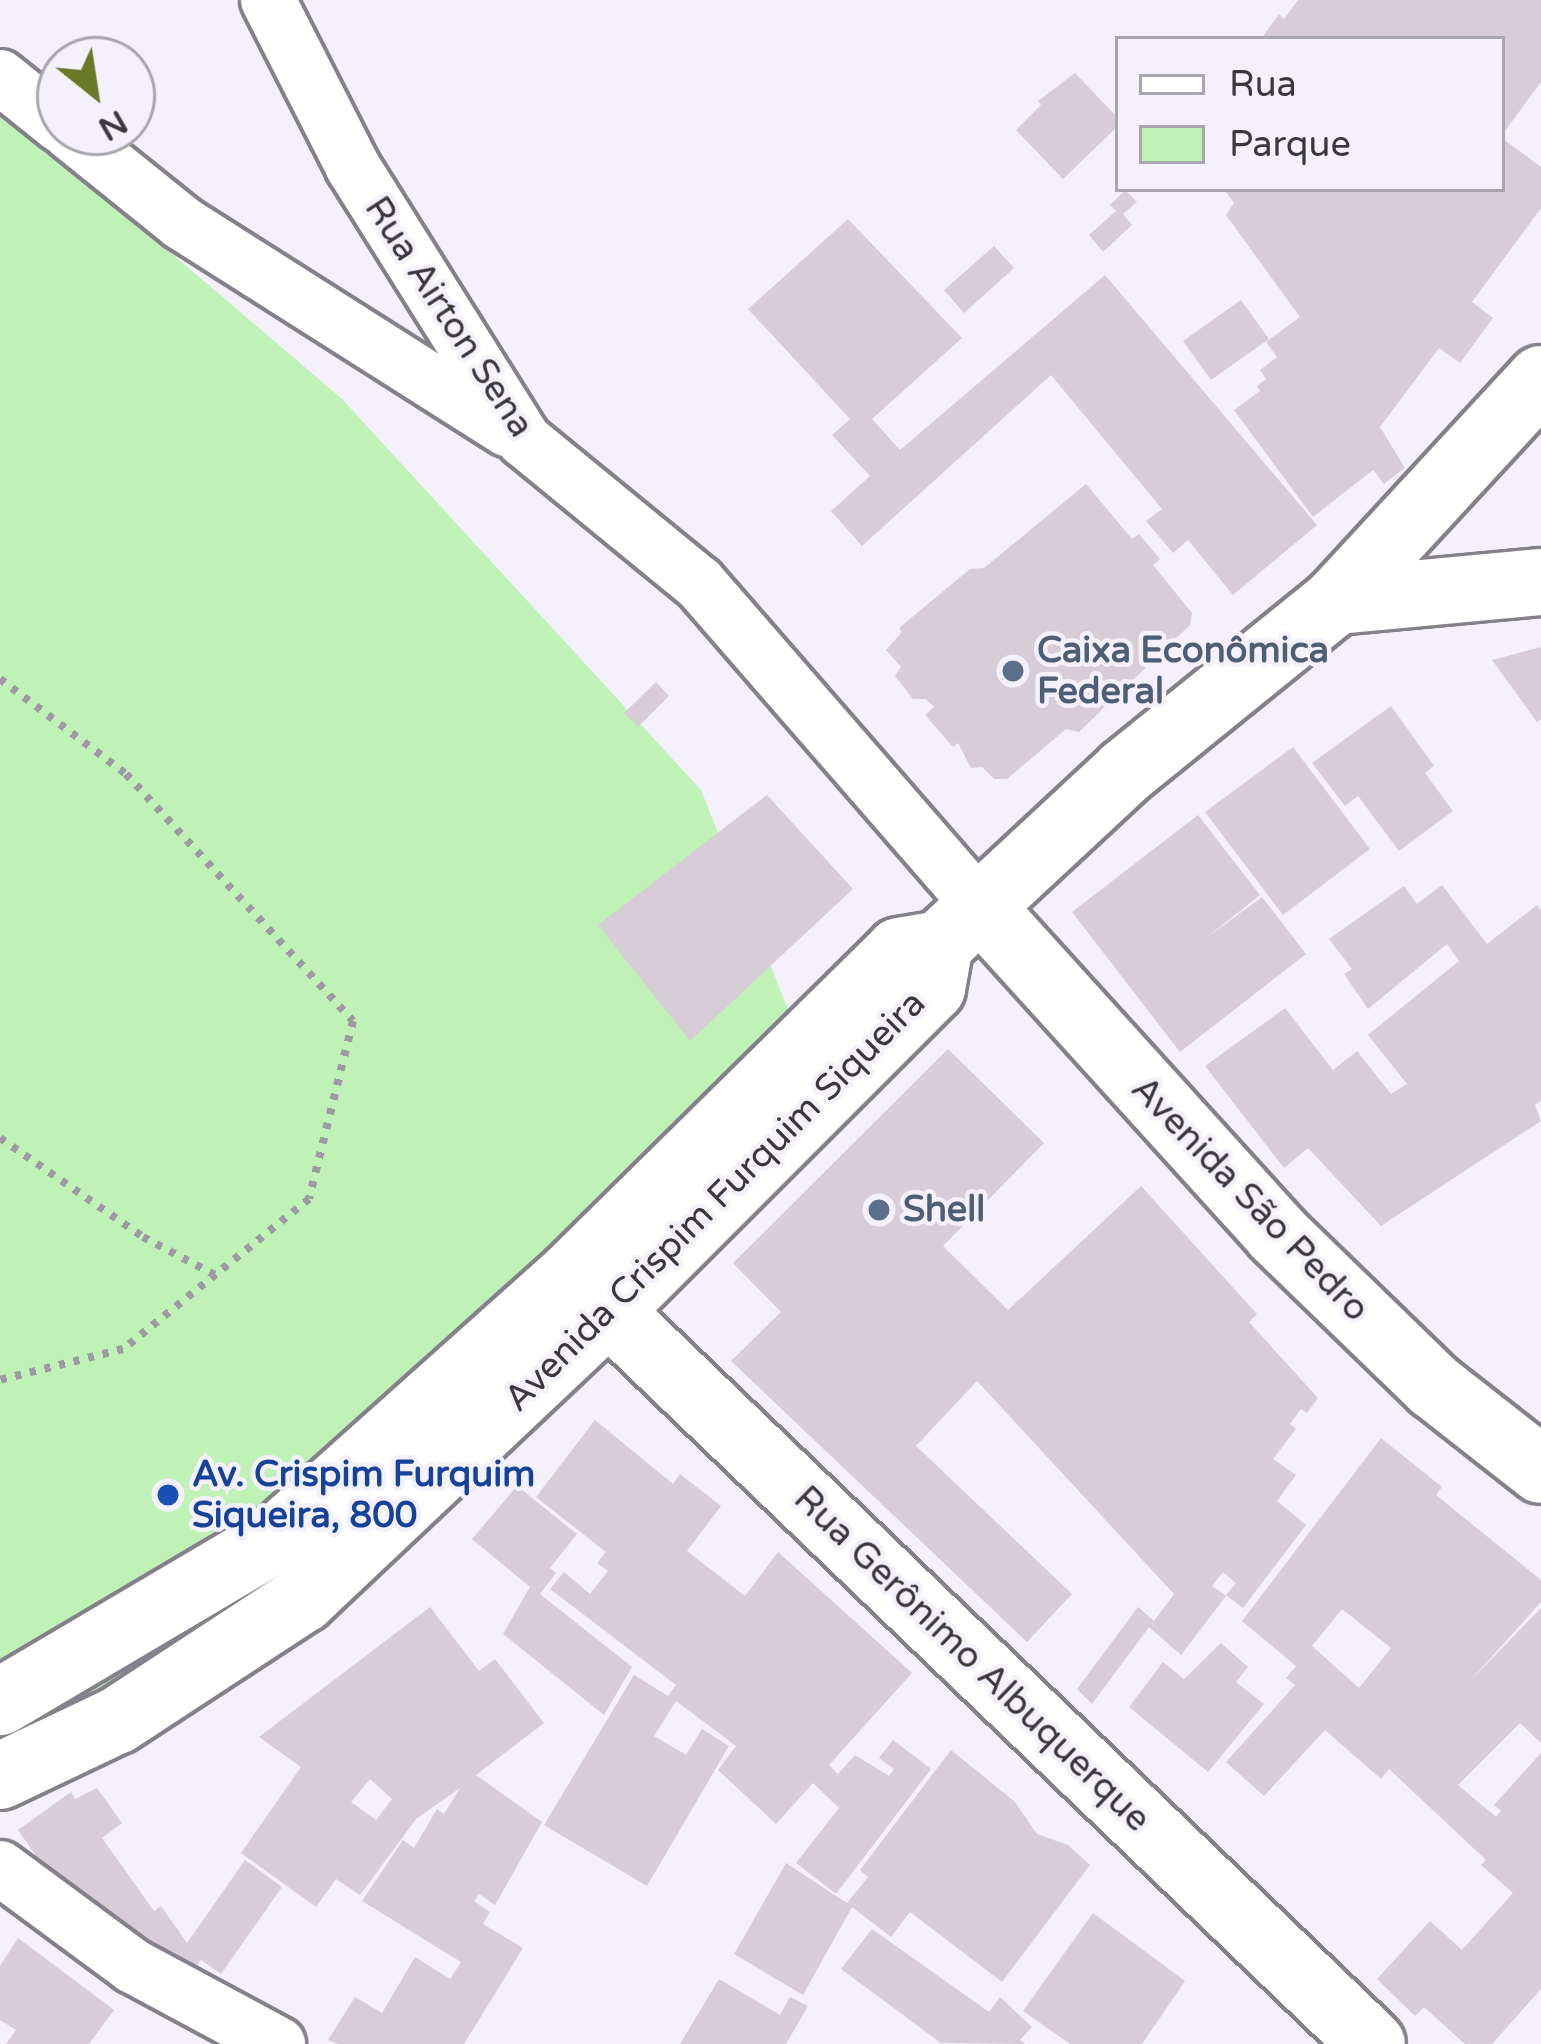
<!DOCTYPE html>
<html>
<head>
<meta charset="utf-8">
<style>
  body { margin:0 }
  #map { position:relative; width:1541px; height:2044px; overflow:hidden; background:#f4f0fc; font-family:"Varela Round",sans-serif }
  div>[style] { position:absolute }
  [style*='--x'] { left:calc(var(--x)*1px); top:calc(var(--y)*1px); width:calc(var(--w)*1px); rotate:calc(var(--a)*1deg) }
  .green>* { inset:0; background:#c0f1b6 }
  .building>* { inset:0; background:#d7cdd7 }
  .path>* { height:8px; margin-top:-4px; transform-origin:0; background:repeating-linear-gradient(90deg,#9d9aa3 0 6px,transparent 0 15px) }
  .roads { filter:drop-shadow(3px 0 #85818c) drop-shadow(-3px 0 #85818c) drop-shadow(0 3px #85818c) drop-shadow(0 -3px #85818c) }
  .minor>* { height:54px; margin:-27px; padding:0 27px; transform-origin:27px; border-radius:27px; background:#fff }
  .tertiary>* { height:66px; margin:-33px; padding:0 33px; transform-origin:33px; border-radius:33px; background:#fff }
  .secondary>* { height:66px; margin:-33px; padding:0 33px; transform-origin:33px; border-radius:33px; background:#fff }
  .dots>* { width:33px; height:33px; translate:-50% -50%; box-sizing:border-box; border:6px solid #f4f0fc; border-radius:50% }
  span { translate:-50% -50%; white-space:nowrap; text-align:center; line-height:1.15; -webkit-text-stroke:9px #f4f0fc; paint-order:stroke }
  .street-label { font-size:36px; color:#3a383d }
  .service-label { font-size:36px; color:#4e5e75; font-weight:700 }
  .left { translate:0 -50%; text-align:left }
  .transit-label { font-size:36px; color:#164399; font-weight:700 }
  .legend { position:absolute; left:1115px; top:36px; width:390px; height:156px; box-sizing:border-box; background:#f4f0fc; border:3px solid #aaa6b0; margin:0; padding:15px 21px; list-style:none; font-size:36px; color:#3a383d }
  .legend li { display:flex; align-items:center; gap:24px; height:60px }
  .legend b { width:60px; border:3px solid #aaa6b0 }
  .north { position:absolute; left:36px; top:36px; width:120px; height:120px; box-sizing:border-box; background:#f4f0fc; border:3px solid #aaa6b0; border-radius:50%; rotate:150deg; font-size:33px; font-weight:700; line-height:48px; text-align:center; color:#3a383d }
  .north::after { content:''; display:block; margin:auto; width:42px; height:54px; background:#6a7926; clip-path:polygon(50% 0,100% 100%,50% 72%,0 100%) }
</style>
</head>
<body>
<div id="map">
  <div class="green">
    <div style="clip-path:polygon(0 107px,342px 399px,701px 790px,791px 1017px,624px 1350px,287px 1615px,0 1784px)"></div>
  </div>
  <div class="building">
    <div style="clip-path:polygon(1298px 0,1541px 0,1541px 82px,1502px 135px,1502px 39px,1261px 39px,1279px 14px,1284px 19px)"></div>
    <div style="clip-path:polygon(1075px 73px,1118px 118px,1118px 126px,1063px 179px,1016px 130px,1041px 105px,1038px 101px)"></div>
    <div style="clip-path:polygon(1502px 138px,1541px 167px,1541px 208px,1472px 302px,1493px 318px,1460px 363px,1439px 348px,1380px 427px,1405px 468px,1384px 484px,1373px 470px,1313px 517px,1234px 410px,1260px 391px,1257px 386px,1266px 379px,1260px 370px,1277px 357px,1266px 342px,1300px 317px,1226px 215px,1234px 203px,1224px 189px,1502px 189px)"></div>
    <div style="clip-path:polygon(1125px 190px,1137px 202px,1123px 214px,1132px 225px,1103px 252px,1089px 235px,1116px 211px,1110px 205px)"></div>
    <div style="clip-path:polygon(848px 219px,962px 338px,872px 419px,900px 450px,1105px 275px,1317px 525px,1233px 595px,1188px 540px,1173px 553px,1146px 521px,1162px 509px,1051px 375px,862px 546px,831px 511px,870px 476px,832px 435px,850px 419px,748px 309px)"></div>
    <div style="clip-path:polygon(994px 246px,1014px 268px,964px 313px,944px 290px)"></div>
    <div style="clip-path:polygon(1241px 300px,1269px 339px,1211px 380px,1183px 341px)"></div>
    <div style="clip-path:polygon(1086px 484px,1132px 539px,1139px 534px,1160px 559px,1153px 565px,1192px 613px,1190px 625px,1079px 732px,1066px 729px,1007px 779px,994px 779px,982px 767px,971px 768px,958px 743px,953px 747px,925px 715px,934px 707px,926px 699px,913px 699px,895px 676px,901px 667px,886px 650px,902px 632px,899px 628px,970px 569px,984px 568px)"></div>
    <div style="clip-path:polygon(1541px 647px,1541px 719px,1537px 722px,1492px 660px)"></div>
    <div style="clip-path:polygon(656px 682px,669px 696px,638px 727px,624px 713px)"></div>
    <div style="clip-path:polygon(1391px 706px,1434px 766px,1425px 773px,1453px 811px,1399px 851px,1358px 796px,1345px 806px,1312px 763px)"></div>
    <div style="clip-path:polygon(1293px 747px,1370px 849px,1283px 915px,1205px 812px)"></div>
    <div style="clip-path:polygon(767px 795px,853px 889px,690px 1041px,598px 925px)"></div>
    <div style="clip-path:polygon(1198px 815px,1260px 895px,1206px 938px,1262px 897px,1306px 954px,1180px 1052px,1072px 912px)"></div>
    <div style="clip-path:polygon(1442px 885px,1487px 944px,1537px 905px,1541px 910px,1541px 1101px,1535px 1105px,1541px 1121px,1381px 1226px,1308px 1148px,1284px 1168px,1205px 1066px,1285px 1008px,1333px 1070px,1357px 1051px,1391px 1094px,1407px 1084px,1368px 1035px,1459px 961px,1447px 944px,1368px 1009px,1344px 974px,1352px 969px,1329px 939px,1404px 886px,1417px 904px)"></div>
    <div style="clip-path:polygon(948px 1049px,1044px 1143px,943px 1246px,1008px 1310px,1141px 1186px,1257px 1314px,1249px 1322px,1318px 1398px,1307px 1413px,1301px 1409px,1290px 1424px,1296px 1429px,1273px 1459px,1296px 1475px,1277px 1501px,1306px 1525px,1243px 1608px,1226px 1595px,1236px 1583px,1223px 1572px,1212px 1586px,1226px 1596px,1181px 1655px,1149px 1627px,1092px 1704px,1077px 1689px,1138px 1607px,1154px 1621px,1174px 1594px,977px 1381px,916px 1446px,1072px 1594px,1027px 1642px,731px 1361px,781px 1312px,733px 1263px)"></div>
    <div style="clip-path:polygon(595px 1420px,673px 1484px,680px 1474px,721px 1506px,687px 1551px,745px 1596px,778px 1552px,912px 1673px,829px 1765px,838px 1774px,855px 1755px,889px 1776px,894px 1769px,879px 1758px,893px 1740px,931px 1769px,836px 1894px,796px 1863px,839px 1808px,813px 1783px,776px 1824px,718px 1770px,736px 1746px,676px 1701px,654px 1736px,686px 1755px,702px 1729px,729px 1746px,647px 1886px,544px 1825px,634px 1675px,668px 1696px,676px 1685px,550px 1589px,564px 1572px,590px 1594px,608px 1571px,597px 1563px,606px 1552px,536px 1497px)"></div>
    <div style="clip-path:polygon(evenodd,1381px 1438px,1442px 1487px,1436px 1495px,1541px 1580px,1541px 1602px,1470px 1681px,1541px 1608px,1541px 1743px,1520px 1723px,1458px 1785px,1496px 1817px,1501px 1811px,1494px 1805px,1541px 1753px,1541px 1989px,1492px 2044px,1465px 2044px,1424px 2007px,1415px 2016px,1377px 1979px,1430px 1921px,1462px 1950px,1513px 1893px,1481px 1865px,1486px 1860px,1389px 1769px,1381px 1779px,1325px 1730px,1264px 1796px,1226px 1762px,1295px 1685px,1286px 1678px,1296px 1666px,1242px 1621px,1381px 1438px,1342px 1609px,1391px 1648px,1359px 1688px,1312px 1646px,1342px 1609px)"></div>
    <div style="clip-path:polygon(517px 1486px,577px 1534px,550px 1568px,556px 1573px,540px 1594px,632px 1667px,604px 1715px,503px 1634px,530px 1587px,472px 1539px)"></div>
    <div style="clip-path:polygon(evenodd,430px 1607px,479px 1671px,495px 1659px,544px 1723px,476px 1775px,542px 1822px,495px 1905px,479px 1894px,474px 1901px,490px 1912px,483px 1924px,523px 1948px,464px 2044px,338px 2044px,328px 2040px,355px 1997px,382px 2013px,415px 1957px,450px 1979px,461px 1962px,362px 1901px,403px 1840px,414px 1848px,437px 1809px,444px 1814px,460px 1788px,416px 1819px,360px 1895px,336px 1879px,316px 1907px,241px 1853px,301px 1767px,259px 1737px,430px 1607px,370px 1779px,392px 1799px,376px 1820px,351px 1802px,370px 1779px)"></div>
    <div style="clip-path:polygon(1221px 1643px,1248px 1667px,1236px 1682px,1264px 1704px,1208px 1772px,1129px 1707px,1163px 1662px,1184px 1679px)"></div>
    <div style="clip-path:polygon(951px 1750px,1014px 1801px,1037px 1834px,1068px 1845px,1090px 1865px,1002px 1982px,910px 1912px,891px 1937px,852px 1907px,803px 1995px,734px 1954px,786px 1863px,847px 1903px,868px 1877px,860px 1870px)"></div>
    <div style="clip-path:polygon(97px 1788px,122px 1823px,102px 1838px,154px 1911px,161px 1906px,187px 1943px,245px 1860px,282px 1887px,221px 1974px,201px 1960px,195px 1968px,188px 1963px,171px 1986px,84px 1925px,18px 1830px,71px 1792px,75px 1799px)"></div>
    <div style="clip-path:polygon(1093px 1913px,1185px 1981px,1142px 2044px,1070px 2044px,1023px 2011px)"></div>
    <div style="clip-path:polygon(872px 1929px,989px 2012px,1000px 1997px,1032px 2027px,1020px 2040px,1025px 2044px,941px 2043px,841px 1969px)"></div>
    <div style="clip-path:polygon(18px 1938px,114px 2010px,89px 2044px,6px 2044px,16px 2030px,0 2020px,0 1966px)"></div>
    <div style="clip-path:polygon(719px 1979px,780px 2015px,790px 1997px,808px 2006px,786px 2044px,680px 2044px)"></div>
  </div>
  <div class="path">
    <div style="--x:0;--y:679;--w:158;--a:37"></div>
    <div style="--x:126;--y:774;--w:335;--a:47.4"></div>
    <div style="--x:353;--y:1021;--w:183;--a:103.9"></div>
    <div style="--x:309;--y:1199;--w:239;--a:141.1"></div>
    <div style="--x:123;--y:1349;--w:127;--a:165.9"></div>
    <div style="--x:0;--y:1138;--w:174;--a:34.7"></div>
    <div style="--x:143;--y:1237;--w:81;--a:27.8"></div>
  </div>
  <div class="roads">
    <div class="minor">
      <div style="--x:268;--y:0;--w:187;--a:63"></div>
      <div style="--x:353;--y:167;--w:322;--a:57.9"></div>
      <div style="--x:524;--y:440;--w:226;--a:39.3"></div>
      <div style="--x:699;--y:583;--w:428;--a:49"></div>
      <div style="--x:0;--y:77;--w:77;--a:38.7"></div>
      <div style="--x:69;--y:132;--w:145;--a:38.8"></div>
      <div style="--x:182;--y:223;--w:385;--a:32.4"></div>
      <div style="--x:0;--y:1868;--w:165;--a:36.4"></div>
      <div style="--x:133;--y:1966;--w:165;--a:28.3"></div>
    </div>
    <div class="tertiary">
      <div style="--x:1336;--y:601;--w:206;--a:-5.3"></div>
      <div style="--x:980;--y:906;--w:442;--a:47.8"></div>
      <div style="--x:1277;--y:1234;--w:219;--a:44.1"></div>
      <div style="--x:1434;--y:1386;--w:136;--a:38.1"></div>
      <div style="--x:571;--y:1275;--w:1110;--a:43.83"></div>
    </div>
    <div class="secondary">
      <div style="--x:0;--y:1702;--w:322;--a:-30.6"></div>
      <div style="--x:277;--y:1538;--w:394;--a:-41.8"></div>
      <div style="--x:571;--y:1275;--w:461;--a:-44.6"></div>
      <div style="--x:899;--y:951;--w:42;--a:-9.7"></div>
      <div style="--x:940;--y:944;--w:253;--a:-42.9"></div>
      <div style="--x:1125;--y:772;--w:272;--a:-39"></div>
      <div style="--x:1336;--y:601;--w:302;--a:-47.3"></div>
      <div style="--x:0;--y:1776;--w:131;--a:-25.4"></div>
      <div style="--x:118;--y:1720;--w:221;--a:-33.2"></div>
      <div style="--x:303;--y:1599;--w:420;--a:-43.3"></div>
      <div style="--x:609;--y:1311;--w:457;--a:-45"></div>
      <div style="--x:932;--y:988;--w:45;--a:-79.7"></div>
    </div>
  </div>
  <div class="dots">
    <div style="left:1013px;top:671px;background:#5c6f8a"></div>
    <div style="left:879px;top:1210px;background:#5c6f8a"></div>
    <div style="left:168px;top:1495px;background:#1a4fb4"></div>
  </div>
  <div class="street-label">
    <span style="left:449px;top:317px;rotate:57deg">Rua Airton Sena</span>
    <span style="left:1250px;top:1199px;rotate:46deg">Avenida São Pedro</span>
    <span style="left:715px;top:1201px;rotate:-45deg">Avenida Crispim Furquim Siqueira</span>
    <span style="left:972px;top:1659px;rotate:44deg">Rua Gerônimo Albuquerque</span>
  </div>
  <div class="service-label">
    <span class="left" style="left:1037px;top:671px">Caixa Econômica<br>Federal</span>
    <span class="left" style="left:903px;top:1210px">Shell</span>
  </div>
  <div class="transit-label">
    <span class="left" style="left:192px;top:1495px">Av. Crispim Furquim<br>Siqueira, 800</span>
  </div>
  <ul class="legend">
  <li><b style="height:15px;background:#fff"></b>Rua</li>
  <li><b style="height:33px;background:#c0f1b6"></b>Parque</li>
  </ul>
  <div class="north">N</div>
</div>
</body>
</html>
